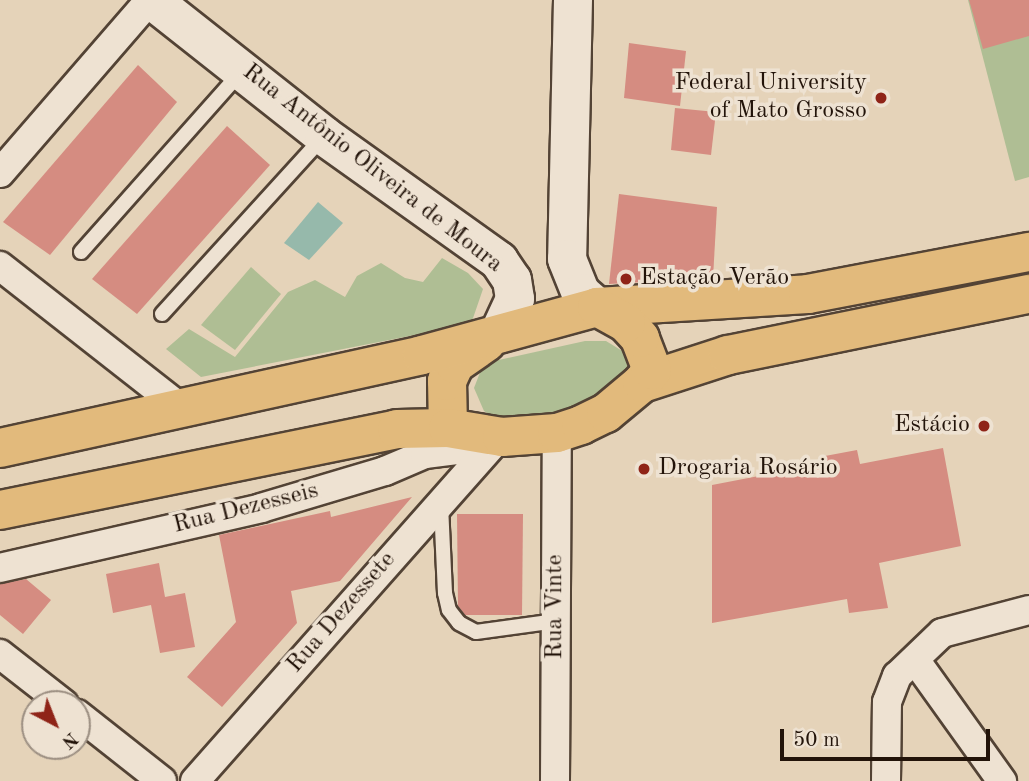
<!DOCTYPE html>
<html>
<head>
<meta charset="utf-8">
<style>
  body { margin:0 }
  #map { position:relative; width:1029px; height:781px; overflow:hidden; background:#e5d3b9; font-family:"Old Standard TT",serif }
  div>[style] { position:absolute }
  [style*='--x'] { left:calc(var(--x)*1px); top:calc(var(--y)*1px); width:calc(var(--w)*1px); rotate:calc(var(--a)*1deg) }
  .green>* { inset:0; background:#afbe94 }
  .water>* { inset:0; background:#96b9ab }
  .building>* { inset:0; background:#d58c81 }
  .roads { filter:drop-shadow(2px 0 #534335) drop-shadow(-2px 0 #534335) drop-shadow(0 2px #534335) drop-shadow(0 -2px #534335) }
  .lane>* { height:14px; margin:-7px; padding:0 7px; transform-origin:7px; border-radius:7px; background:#eee2d2 }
  .street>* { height:28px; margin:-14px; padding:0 14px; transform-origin:14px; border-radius:14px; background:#eee2d2 }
  .secondary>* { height:38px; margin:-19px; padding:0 19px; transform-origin:19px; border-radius:19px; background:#eee2d2 }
  .primary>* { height:38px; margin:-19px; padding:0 19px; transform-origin:19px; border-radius:19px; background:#e2ba7c }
  .dots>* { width:19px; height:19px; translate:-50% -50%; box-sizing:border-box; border:4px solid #eee2d2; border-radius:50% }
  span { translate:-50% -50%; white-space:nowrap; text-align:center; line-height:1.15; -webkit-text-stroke:7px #eee2d2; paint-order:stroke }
  .poi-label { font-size:24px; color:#221309 }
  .right { translate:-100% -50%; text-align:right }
  .left { translate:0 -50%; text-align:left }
  .street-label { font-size:24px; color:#221309 }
  .north { position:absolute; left:21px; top:690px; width:70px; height:70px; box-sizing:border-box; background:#eee2d2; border:2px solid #9c8f82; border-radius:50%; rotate:138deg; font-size:19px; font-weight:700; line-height:28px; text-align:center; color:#221309 }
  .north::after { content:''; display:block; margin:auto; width:24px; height:32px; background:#8f2418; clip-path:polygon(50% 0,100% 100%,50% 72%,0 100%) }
  .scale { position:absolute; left:780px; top:729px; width:210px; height:32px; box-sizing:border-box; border:4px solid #221309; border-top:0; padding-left:9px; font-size:21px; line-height:24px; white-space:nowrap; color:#221309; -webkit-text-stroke:5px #eee2d2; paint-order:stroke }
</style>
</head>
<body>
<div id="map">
  <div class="green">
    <div style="clip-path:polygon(968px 0,1029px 0,1029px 177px,1015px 181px)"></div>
    <div style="clip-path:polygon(442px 258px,468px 273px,483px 289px,471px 324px,201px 377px,166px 349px,189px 329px,235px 357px,288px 292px,315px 280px,345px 297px,357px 276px,381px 263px,405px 278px,423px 282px)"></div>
    <div style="clip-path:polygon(251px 267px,281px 294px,235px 350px,201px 325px)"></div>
    <div style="clip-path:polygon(585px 341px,606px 341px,624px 352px,630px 367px,624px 384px,608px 398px,555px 415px,497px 419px,484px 411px,474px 388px,481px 370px,494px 361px)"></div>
  </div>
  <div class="water">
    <div style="clip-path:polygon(318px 202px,343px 223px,309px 260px,284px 243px)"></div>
  </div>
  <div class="building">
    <div style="clip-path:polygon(969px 0,1029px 0,1029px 36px,983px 49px)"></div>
    <div style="clip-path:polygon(629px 43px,686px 51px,680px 106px,624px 98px)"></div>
    <div style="clip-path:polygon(138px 65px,177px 102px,50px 255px,3px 222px)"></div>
    <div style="clip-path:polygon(675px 108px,716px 112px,711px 155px,671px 150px)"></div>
    <div style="clip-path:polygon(227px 126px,270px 165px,137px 314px,92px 279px)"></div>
    <div style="clip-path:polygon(619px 194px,717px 207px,713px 278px,609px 284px)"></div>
    <div style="clip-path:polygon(943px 448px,961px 546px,879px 563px,888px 608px,849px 613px,847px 599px,712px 623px,712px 485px,826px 463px,825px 456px,857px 450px,860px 464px)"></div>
    <div style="clip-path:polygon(412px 497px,340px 581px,291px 591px,297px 623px,222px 707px,187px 677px,236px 622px,219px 535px,330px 511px,331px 517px)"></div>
    <div style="clip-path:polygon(457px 514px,523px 514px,522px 615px,465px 615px,458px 606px)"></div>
    <div style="clip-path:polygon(159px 563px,165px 597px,185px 593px,195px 647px,160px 653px,151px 605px,113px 613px,106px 574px)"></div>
    <div style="clip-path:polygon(26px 579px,51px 600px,23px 634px,0 615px,0 584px)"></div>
  </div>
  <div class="roads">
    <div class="lane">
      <div style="--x:81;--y:252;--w:239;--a:-48.4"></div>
      <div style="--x:162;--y:314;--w:241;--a:-47.7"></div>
      <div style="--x:441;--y:505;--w:88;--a:87.4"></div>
      <div style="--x:445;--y:593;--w:17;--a:77"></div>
      <div style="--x:449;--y:610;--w:16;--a:52"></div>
      <div style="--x:459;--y:623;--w:19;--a:28"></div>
      <div style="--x:476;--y:632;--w:81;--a:-7.8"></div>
    </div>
    <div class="street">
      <div style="--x:0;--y:173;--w:229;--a:-49.1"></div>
      <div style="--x:0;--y:266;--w:230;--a:38.1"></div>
      <div style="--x:0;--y:568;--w:268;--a:-12.9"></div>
      <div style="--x:261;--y:508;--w:129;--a:-16.6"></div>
      <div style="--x:385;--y:471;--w:43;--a:-23"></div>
      <div style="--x:425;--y:454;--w:64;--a:-7.1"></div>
      <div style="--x:0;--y:654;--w:81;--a:38"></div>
      <div style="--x:916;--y:661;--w:148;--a:54.4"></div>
      <div style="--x:77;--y:714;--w:108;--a:38.2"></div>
      <div style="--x:195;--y:781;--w:456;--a:-48.5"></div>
      <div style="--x:555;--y:781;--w:348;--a:-89.7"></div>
      <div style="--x:886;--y:781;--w:79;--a:-89.3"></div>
      <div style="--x:887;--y:702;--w:28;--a:-69"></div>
      <div style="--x:897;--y:676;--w:62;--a:-43.7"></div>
      <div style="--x:942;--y:633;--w:90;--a:-14.8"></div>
    </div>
    <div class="secondary">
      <div style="--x:152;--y:0;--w:219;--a:38.3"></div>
      <div style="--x:324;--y:136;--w:215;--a:35.5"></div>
      <div style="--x:499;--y:261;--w:23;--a:56"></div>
      <div style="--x:512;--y:280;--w:19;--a:81"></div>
      <div style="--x:515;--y:299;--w:38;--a:115"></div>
      <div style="--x:573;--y:0;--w:259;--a:91.3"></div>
      <div style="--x:567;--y:259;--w:37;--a:68"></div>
      <div style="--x:581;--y:293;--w:21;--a:41"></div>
    </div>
    <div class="primary">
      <div style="--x:642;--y:383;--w:90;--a:-18"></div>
      <div style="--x:728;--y:355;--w:307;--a:-11.5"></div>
      <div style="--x:448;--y:428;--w:47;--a:-91.2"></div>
      <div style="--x:447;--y:381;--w:19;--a:-65"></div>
      <div style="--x:455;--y:364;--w:38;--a:-35"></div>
      <div style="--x:0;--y:448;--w:432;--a:-12.4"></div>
      <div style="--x:422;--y:355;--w:181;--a:-15.3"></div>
      <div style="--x:597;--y:307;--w:211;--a:-3.5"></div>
      <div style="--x:808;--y:294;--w:225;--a:-10.8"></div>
      <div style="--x:0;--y:510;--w:405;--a:-11.5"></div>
      <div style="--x:397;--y:429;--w:51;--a:-1.1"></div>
      <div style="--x:448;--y:428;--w:55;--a:9.5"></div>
      <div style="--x:502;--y:437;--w:55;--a:-4.2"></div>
      <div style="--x:557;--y:433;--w:25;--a:-18"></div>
      <div style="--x:581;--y:425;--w:28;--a:-26"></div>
      <div style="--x:606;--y:413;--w:47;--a:-39.8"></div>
      <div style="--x:642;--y:383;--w:16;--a:-52"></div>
      <div style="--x:652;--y:370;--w:34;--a:-111"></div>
      <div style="--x:640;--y:338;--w:21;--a:-133"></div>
      <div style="--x:626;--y:323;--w:33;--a:-151"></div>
    </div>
  </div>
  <div class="dots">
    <div style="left:881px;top:98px;background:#8f2418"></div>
    <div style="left:626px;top:279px;background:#8f2418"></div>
    <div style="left:984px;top:426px;background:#8f2418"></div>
    <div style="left:644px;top:469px;background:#8f2418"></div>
  </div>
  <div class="poi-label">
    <span class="right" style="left:867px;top:98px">Federal University<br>of Mato Grosso</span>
    <span class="left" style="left:640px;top:279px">Estação Verão</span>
    <span class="right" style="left:970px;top:426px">Estácio</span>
    <span class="left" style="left:658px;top:469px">Drogaria Rosário</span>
  </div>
  <div class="street-label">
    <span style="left:372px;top:169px;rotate:38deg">Rua Antônio Oliveira de Moura</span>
    <span style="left:246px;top:509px;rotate:-14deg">Rua Dezesseis</span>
    <span style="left:556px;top:607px;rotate:-90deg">Rua Vinte</span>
    <span style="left:342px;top:613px;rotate:-49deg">Rua Dezessete</span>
  </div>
  <div class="north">N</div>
  <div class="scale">50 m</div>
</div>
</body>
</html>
